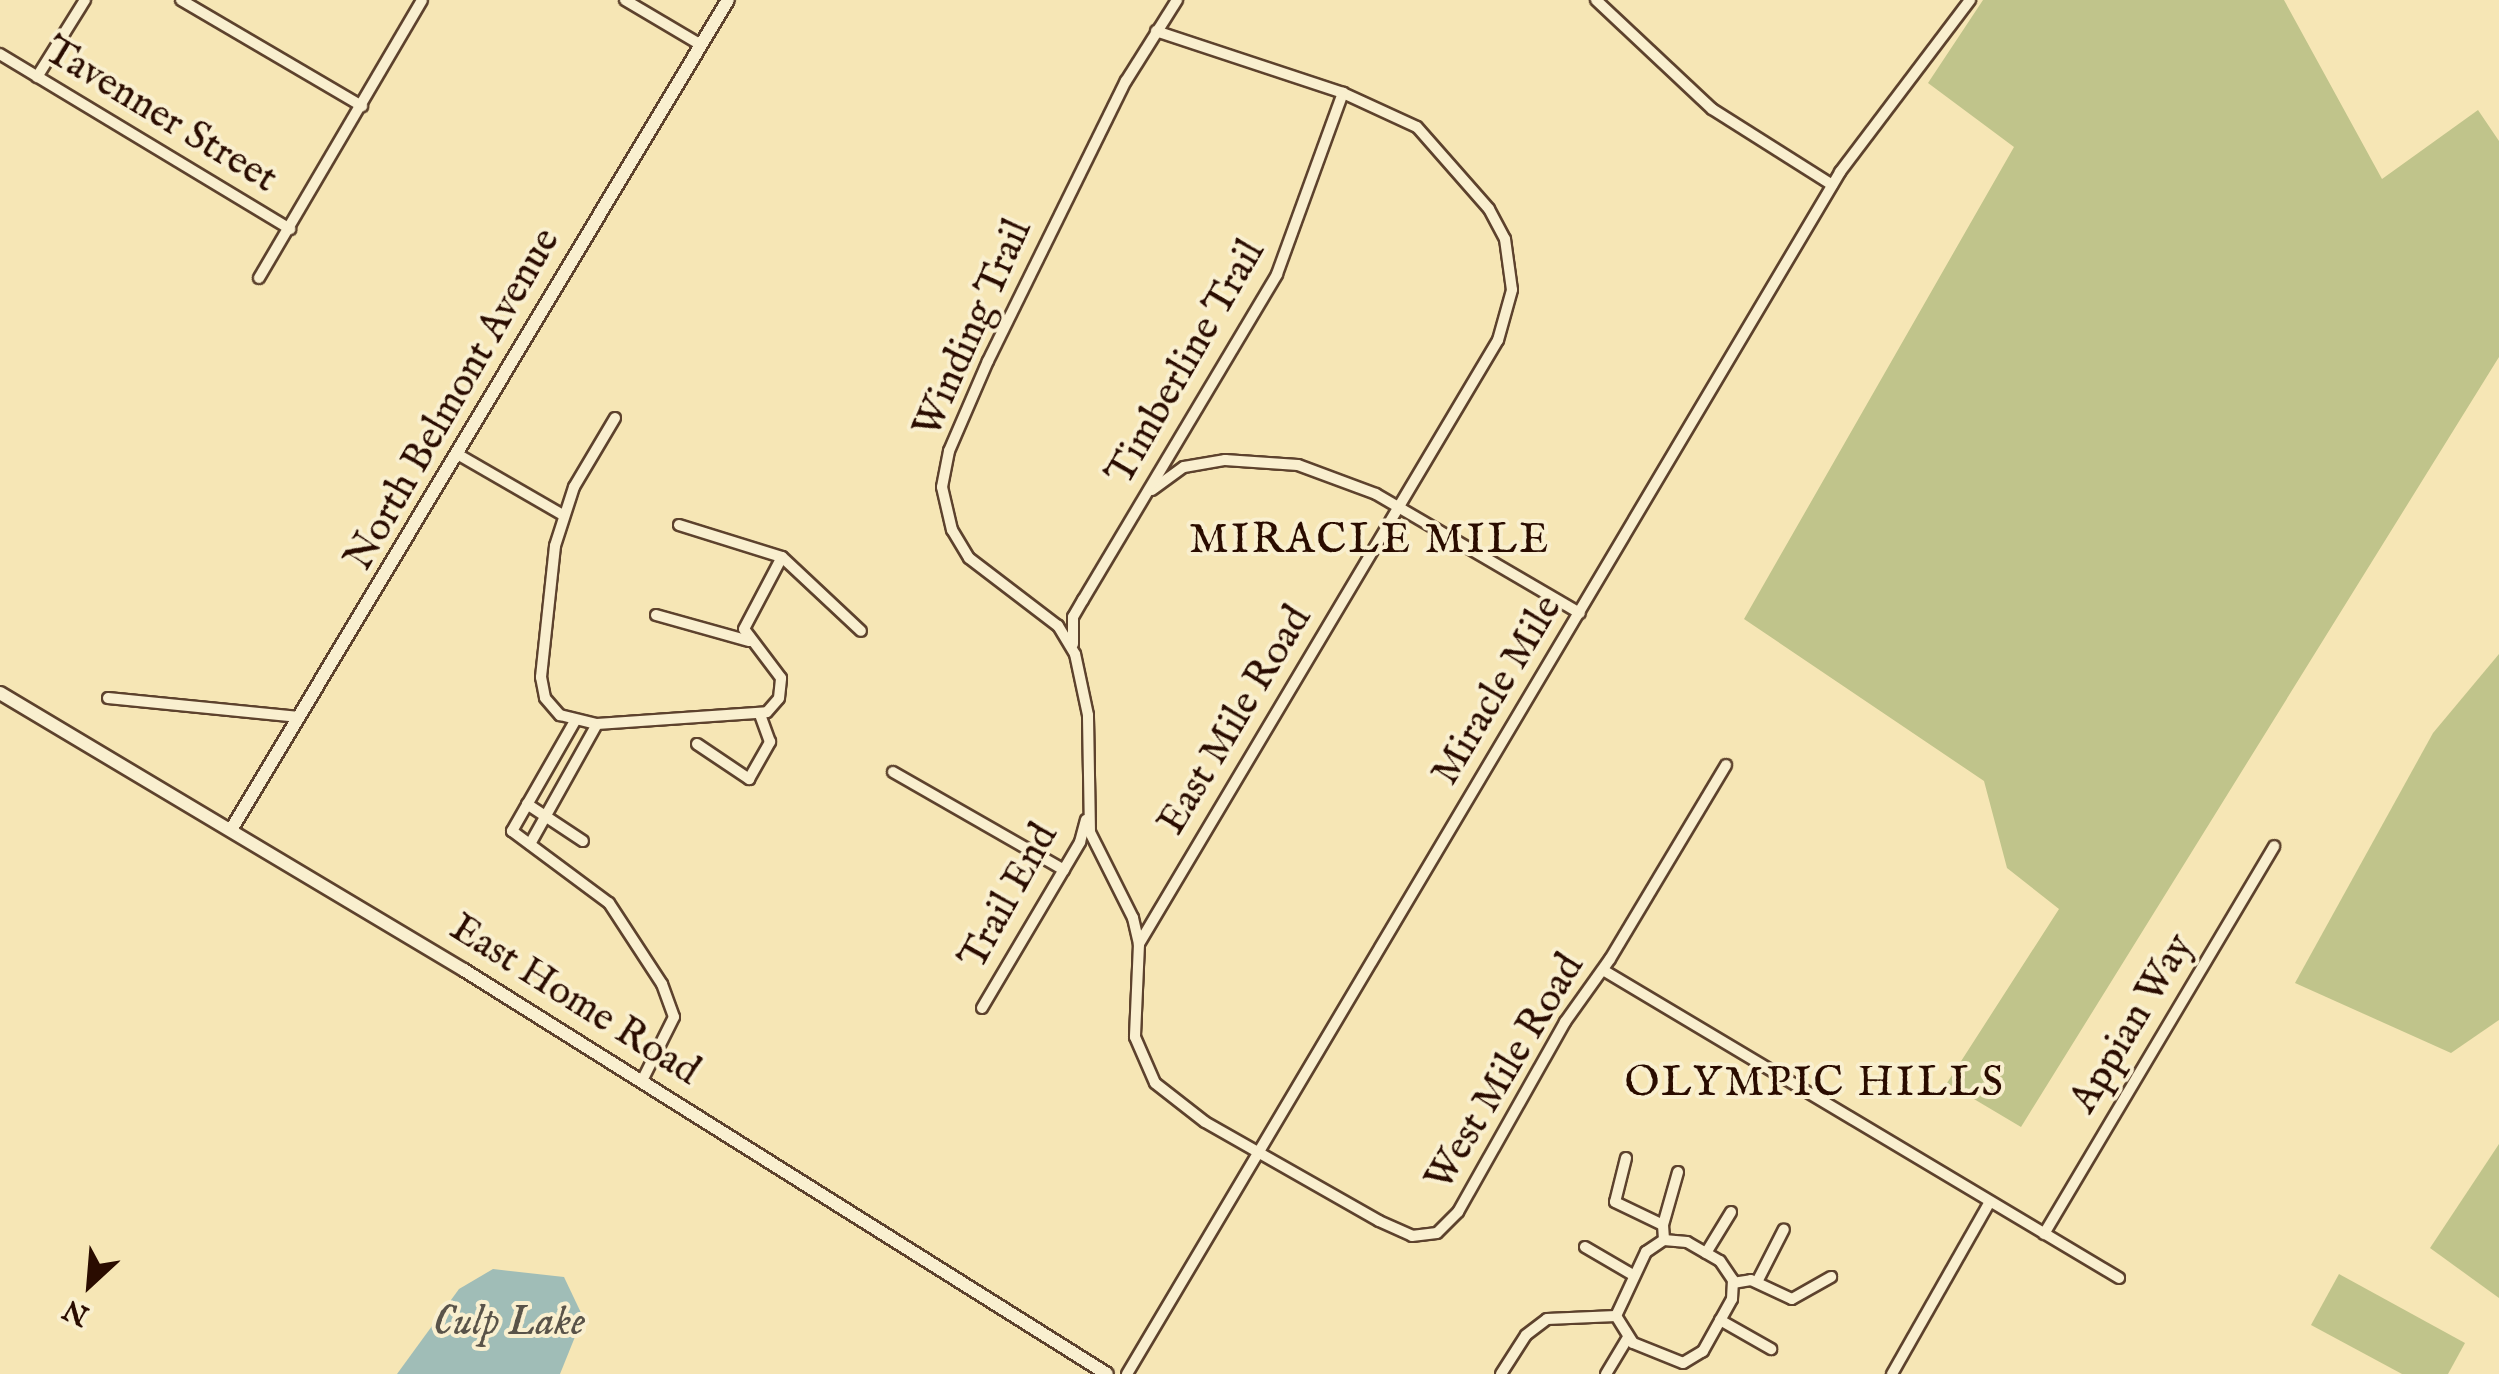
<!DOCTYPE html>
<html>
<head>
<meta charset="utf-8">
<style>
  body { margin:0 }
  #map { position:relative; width:2499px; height:1374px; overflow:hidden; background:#f6e6b5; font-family:"IM FELL English",serif }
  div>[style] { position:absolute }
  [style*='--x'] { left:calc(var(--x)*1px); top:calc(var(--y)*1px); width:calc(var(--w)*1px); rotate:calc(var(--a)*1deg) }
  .green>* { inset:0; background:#c0c48b }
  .water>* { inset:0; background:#a0bdb7 }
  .roads { filter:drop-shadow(2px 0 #5d422d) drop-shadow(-2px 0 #5d422d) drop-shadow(0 2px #5d422d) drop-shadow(0 -2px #5d422d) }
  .minor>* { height:10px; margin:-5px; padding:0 5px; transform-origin:5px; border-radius:5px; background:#f9efcf }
  .tertiary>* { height:12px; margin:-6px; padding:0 6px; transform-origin:6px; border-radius:6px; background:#f9efcf }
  span { translate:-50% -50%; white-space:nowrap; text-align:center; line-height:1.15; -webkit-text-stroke:8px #f9efcf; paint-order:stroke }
  .street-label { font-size:40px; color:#2a0c00 }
  .neighbourhood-label { font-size:42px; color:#2a0c00; letter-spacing:2.5px }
  .water-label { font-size:42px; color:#595349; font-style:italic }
  .north { position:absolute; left:40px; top:1234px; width:100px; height:100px; -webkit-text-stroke:8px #f9efcf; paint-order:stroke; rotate:206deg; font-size:28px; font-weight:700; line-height:40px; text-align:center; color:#2a0c00 }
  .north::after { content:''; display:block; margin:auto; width:35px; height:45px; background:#2a0c00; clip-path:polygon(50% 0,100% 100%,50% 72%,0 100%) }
</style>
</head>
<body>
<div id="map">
  <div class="green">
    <div style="clip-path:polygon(1983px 0,2284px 0,2382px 179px,2478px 110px,2499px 141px,2499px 357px,2021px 1127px,1947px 1083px,2059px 909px,2007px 868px,1984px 781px,1744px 619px,2014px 147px,1928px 83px)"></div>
    <div style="clip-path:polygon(2499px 654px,2499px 1020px,2451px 1053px,2295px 983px,2433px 733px)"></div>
    <div style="clip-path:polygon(2499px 1144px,2499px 1298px,2430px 1248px)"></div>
    <div style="clip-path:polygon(2339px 1274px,2465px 1343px,2448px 1374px,2402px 1374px,2311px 1325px)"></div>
  </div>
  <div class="water">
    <div style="clip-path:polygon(493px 1269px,564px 1277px,583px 1317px,560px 1374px,397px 1374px,459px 1289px)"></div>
  </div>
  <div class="roads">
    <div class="minor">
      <div style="--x:181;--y:0;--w:210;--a:30.4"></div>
      <div style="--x:625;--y:0;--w:88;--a:30.6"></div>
      <div style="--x:1596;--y:0;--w:159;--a:43.2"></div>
      <div style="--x:1712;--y:109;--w:142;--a:32.3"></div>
      <div style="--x:1156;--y:31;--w:197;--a:18.3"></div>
      <div style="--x:1343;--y:93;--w:81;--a:24.7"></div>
      <div style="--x:1417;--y:127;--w:109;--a:48.7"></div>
      <div style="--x:1489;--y:209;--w:34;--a:62"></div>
      <div style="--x:1505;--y:239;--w:51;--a:82.2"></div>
      <div style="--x:1512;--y:290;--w:52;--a:105.6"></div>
      <div style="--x:1498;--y:340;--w:703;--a:120.73"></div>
      <div style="--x:1139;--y:944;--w:93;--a:92.5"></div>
      <div style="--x:1135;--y:1037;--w:50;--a:66.5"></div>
      <div style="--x:1155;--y:1083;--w:63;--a:38"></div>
      <div style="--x:1205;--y:1122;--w:200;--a:29.6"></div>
      <div style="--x:1379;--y:1221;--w:36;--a:24"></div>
      <div style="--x:1412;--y:1236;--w:25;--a:-7"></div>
      <div style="--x:1437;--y:1233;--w:30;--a:-45"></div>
      <div style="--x:1458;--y:1212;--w:218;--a:-60.6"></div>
      <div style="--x:1565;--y:1022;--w:77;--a:-54.5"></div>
      <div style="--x:1610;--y:959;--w:226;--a:-59.1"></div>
      <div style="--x:0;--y:54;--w:339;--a:31.1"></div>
      <div style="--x:37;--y:77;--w:91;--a:-58.1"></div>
      <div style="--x:259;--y:278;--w:322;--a:-59.6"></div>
      <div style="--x:615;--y:418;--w:80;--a:120.7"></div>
      <div style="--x:574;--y:487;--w:62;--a:107.9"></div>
      <div style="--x:555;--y:546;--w:132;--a:96.1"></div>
      <div style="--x:541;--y:677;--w:21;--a:79"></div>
      <div style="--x:545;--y:698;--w:23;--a:49"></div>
      <div style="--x:560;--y:715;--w:38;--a:14"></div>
      <div style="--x:597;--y:724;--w:170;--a:-4"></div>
      <div style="--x:767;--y:712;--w:18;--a:-49"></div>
      <div style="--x:779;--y:698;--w:20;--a:-84"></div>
      <div style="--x:781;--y:678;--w:61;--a:-127.1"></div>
      <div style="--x:744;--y:629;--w:81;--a:-62.2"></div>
      <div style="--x:459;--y:455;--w:120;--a:30"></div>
      <div style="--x:1152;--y:490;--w:39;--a:-36"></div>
      <div style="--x:1184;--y:467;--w:42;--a:-9.7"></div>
      <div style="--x:1225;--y:460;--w:73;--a:3.9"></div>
      <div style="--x:1298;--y:465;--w:83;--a:20.4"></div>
      <div style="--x:1376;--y:494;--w:236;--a:30.3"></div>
      <div style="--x:679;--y:525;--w:108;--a:17.3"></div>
      <div style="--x:782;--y:557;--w:108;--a:43.1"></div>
      <div style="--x:656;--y:615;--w:97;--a:15.6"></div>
      <div style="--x:1073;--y:644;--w:27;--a:-90"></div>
      <div style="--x:1073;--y:617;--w:20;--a:-60"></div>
      <div style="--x:1083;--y:600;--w:379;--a:-59.2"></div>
      <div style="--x:1277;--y:274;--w:193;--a:-70"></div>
      <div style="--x:108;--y:698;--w:192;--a:5.7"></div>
      <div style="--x:575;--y:721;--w:127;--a:119.8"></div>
      <div style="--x:512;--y:831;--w:121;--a:36.6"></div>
      <div style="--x:609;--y:903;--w:97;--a:56.8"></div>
      <div style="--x:662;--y:984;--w:35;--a:70"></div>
      <div style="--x:674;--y:1017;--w:72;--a:116.6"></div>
      <div style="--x:697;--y:744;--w:63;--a:33.9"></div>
      <div style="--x:749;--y:779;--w:43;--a:-60.4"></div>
      <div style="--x:770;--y:742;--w:29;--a:-110"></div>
      <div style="--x:893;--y:772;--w:197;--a:29.8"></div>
      <div style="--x:527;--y:804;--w:67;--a:33.5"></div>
      <div style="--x:530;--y:844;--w:137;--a:-60.8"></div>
      <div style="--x:1139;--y:944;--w:27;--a:-103"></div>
      <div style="--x:1133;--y:918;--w:96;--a:-116.6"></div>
      <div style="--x:1090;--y:832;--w:117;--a:-91"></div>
      <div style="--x:1088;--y:715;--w:62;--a:-102"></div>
      <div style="--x:1075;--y:654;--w:33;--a:-121"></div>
      <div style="--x:1058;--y:626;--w:112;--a:-142.6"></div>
      <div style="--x:969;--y:558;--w:33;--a:-121"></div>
      <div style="--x:952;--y:530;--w:44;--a:-103.1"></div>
      <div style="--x:942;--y:487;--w:37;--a:-79"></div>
      <div style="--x:949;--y:451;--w:98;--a:-66.6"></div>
      <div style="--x:988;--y:361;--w:312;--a:-63.8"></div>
      <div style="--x:1126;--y:81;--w:96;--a:-57.8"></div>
      <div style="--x:1603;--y:970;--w:601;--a:30.83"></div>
      <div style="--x:982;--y:1008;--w:193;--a:-59.4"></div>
      <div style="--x:1080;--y:842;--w:23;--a:-75"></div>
      <div style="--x:1626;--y:1158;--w:45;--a:104"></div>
      <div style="--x:1615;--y:1202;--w:53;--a:25.6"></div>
      <div style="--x:1663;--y:1225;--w:15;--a:86"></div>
      <div style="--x:1663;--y:1225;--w:55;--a:-74.2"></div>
      <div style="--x:2044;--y:1234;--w:451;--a:-59.3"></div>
      <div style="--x:1664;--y:1240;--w:23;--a:5"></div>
      <div style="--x:1687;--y:1242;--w:38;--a:30"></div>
      <div style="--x:1720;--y:1261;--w:23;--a:56"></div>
      <div style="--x:1733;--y:1280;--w:19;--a:93"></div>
      <div style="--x:1732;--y:1299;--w:60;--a:119.1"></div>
      <div style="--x:1703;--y:1351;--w:23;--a:149"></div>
      <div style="--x:1683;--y:1363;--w:54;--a:-158.2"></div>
      <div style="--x:1633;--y:1343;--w:32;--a:-122"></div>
      <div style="--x:1616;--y:1316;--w:71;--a:-64.9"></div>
      <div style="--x:1646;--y:1252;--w:22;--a:-34"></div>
      <div style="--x:1585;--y:1247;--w:56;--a:30.3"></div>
      <div style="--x:1706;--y:1253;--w:48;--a:-58.6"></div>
      <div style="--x:1757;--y:1282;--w:59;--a:-63"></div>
      <div style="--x:1733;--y:1283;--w:18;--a:-9"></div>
      <div style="--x:1751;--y:1280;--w:45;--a:24.9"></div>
      <div style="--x:1792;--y:1299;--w:45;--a:-29.4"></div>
      <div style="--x:1720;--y:1320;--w:59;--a:29.6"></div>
      <div style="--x:1127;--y:1374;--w:1398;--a:-59.32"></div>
      <div style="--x:1840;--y:172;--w:216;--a:-52.9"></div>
      <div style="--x:1501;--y:1374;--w:46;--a:-57.3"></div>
      <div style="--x:1526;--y:1335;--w:26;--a:-37"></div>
      <div style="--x:1547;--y:1319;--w:69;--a:-2.5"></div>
      <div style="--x:1606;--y:1374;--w:41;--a:-59"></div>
      <div style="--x:1892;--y:1374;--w:197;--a:-60.4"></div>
    </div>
    <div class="tertiary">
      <div style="--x:0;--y:693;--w:540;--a:30.84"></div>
      <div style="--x:464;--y:970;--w:759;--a:32.14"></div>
      <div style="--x:231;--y:830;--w:967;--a:-59.09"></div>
    </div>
  </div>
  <div class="street-label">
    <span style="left:160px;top:116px;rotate:31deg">Tavenner Street</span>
    <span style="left:974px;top:329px;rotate:-66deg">Winding Trail</span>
    <span style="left:1187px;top:363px;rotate:-60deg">Timberline Trail</span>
    <span style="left:454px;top:400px;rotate:-60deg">North Belmont Avenue</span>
    <span style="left:1498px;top:691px;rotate:-59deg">Miracle Mile</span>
    <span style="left:1236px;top:721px;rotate:-59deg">East Mile Road</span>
    <span style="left:1010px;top:897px;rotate:-61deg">Trail End</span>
    <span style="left:574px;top:1001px;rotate:32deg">East Home Road</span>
    <span style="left:2133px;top:1024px;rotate:-59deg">Appian Way</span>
    <span style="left:1506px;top:1073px;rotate:-59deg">West Mile Road</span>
  </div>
  <div class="neighbourhood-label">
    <span style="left:1370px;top:541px">MIRACLE MILE</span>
    <span style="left:1815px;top:1084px">OLYMPIC HILLS</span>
  </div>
  <div class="water-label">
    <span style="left:509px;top:1323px">Culp Lake</span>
  </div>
  <div class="north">N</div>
</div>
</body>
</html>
